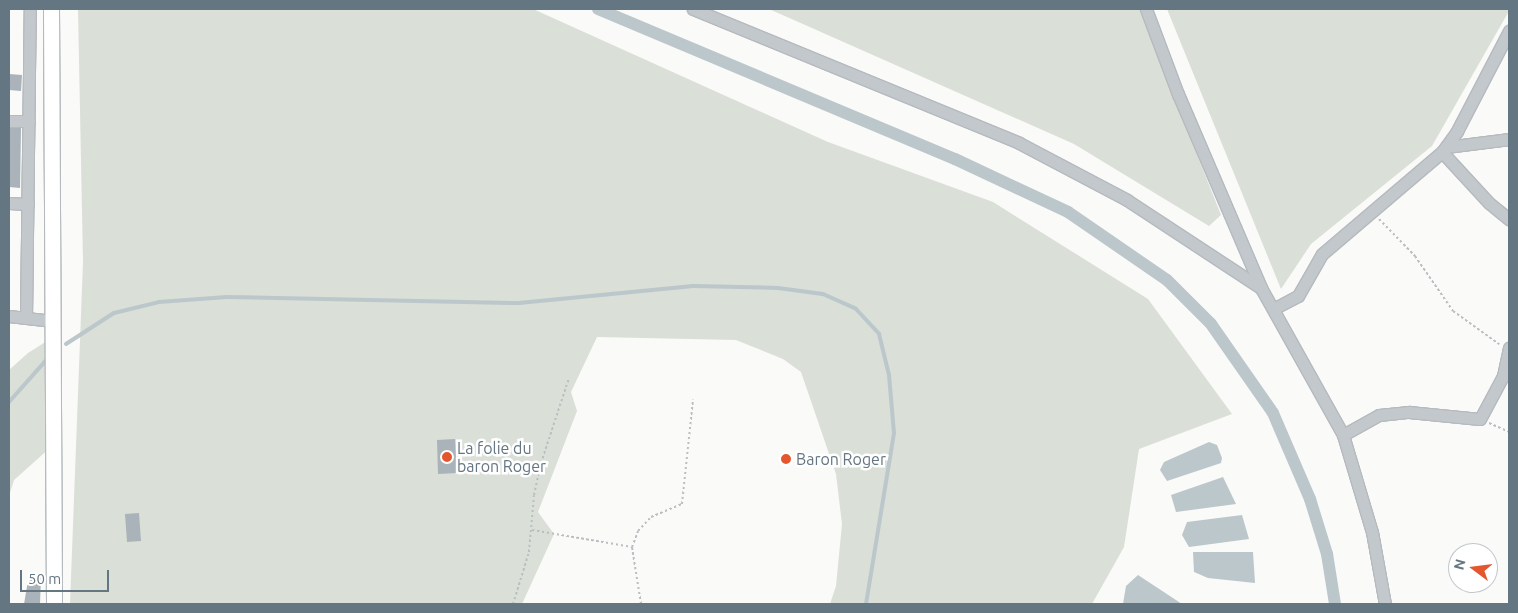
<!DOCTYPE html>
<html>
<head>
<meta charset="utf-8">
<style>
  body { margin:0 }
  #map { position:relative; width:1518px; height:613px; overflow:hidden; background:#fafaf8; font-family:Ubuntu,sans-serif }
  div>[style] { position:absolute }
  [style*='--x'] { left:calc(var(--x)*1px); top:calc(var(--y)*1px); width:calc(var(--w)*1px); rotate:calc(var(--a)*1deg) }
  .green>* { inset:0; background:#dadfd7 }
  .water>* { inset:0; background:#bbc7cb }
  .stream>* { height:4px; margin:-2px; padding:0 2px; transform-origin:2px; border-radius:2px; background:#bbc7cb }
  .canal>* { height:12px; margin:-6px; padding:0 6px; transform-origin:6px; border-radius:6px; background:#bbc7cb }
  .building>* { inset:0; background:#aab3b9 }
  .path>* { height:2px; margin-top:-1px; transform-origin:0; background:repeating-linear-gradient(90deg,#bbbfc2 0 2.5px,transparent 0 5px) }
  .roads { filter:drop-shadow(1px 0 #b5babe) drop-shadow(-1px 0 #b5babe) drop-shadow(0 1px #b5babe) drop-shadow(0 -1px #b5babe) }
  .minor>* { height:11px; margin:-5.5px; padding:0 5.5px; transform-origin:5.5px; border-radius:5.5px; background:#c3c8cc }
  .major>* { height:15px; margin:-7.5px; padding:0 7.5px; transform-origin:7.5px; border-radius:7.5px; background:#fff }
  .dots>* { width:14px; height:14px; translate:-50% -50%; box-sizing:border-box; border:2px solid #fff; border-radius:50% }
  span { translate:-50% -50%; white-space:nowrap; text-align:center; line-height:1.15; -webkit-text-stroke:5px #fff; paint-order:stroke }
  .poi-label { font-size:16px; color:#657683 }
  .left { translate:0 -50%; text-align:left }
  .frame { position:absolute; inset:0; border:10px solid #657683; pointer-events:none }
  .north { position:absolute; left:1448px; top:543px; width:50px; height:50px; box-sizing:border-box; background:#fff; border:1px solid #c1c8cd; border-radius:50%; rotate:285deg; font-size:14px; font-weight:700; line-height:20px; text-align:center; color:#657683 }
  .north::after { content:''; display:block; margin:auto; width:18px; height:22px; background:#e4572e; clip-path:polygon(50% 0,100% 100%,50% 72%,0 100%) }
  .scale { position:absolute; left:20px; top:570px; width:89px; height:22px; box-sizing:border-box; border:2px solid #657683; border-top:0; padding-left:6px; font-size:15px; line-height:18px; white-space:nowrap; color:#657683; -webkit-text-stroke:4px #fff; paint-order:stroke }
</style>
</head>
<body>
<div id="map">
  <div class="green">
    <div style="clip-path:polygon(78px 9px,533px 9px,828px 142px,993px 202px,1148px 299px,1232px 414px,1139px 449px,1124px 547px,1092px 604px,830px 604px,836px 586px,842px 524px,836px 474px,801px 372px,783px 359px,736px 340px,597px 337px,571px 392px,577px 411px,538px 512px,554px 534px,522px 604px,70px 604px,83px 262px)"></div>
    <div style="clip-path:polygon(769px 9px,1139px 9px,1221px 215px,1209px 226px,1074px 144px)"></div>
    <div style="clip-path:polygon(1167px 9px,1509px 9px,1509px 11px,1432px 146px,1311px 244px,1281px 289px)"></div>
    <div style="clip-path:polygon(47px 341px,51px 447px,14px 480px,9px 496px,9px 370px,28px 353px)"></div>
  </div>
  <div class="water">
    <div style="clip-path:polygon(1209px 442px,1217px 445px,1222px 458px,1221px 463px,1167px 481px,1160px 470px,1164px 462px)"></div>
    <div style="clip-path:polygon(1223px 477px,1236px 504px,1176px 512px,1171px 495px)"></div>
    <div style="clip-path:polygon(1242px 515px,1249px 539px,1189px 547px,1182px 535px,1187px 522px)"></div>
    <div style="clip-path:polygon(1193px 552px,1253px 552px,1255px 583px,1208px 578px,1194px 572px)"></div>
    <div style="clip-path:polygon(1138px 575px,1182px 604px,1123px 604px,1126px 586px)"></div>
  </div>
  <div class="stream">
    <div style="--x:66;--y:344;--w:57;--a:-32.9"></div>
    <div style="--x:114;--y:313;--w:46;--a:-13.7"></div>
    <div style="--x:159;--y:302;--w:68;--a:-4.2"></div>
    <div style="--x:227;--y:297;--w:292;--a:1.2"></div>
    <div style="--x:519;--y:303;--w:175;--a:-5.6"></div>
    <div style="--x:693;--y:286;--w:85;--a:1.3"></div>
    <div style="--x:778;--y:288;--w:45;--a:7.6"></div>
    <div style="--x:823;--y:294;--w:36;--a:24"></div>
    <div style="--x:856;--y:309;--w:34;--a:47"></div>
    <div style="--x:879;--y:334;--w:42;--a:76.3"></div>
    <div style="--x:889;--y:375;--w:58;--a:85.1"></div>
    <div style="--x:894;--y:433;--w:173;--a:99.3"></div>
    <div style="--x:9;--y:402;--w:59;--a:-48.4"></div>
  </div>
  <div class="canal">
    <div style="--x:598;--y:9;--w:387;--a:22.8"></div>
    <div style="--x:955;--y:159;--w:125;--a:25.1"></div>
    <div style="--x:1068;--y:212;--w:120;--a:34.5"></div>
    <div style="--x:1167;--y:280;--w:62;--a:45"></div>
    <div style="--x:1211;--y:324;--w:108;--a:55.1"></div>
    <div style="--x:1273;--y:413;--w:94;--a:66.7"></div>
    <div style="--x:1310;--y:499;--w:58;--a:72.8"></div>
    <div style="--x:1327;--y:554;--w:51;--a:80.9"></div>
  </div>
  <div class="building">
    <div style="clip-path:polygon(9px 74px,22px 75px,21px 91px,9px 90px)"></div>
    <div style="clip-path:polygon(9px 128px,21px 128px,20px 188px,9px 187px)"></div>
    <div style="clip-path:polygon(455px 439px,457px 473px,438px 474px,437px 440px)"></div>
    <div style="clip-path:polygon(139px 513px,141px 541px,127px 542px,125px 514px)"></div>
    <div style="clip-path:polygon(29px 575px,41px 576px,40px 604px,24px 604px)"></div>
  </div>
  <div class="path">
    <div style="--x:1379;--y:219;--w:52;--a:45.8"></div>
    <div style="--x:1415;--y:256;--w:67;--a:55.4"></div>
    <div style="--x:1453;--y:311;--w:57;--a:35.7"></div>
    <div style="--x:1489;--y:423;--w:22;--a:24"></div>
    <div style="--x:532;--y:530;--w:100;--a:9.7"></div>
    <div style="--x:513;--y:604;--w:54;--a:-72.9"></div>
    <div style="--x:529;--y:552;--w:57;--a:-85"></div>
    <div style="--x:534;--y:495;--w:33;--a:-78"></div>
    <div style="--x:541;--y:463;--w:89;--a:-71.8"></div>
    <div style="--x:641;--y:604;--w:58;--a:-99"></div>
    <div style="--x:632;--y:547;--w:17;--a:-69"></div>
    <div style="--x:638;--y:531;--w:19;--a:-47"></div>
    <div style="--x:651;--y:517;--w:34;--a:-23"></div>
    <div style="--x:682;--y:504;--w:105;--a:-84"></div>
  </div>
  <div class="roads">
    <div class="minor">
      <div style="--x:693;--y:9;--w:352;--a:22.3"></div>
      <div style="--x:1019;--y:143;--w:122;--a:27.8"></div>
      <div style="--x:1127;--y:200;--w:160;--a:33.3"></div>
      <div style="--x:1146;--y:9;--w:91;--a:69.4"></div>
      <div style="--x:1178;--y:94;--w:211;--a:66.8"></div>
      <div style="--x:1261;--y:288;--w:168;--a:60.8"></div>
      <div style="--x:1343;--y:435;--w:101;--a:73.4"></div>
      <div style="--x:1372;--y:532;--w:73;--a:79.8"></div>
      <div style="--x:9;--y:121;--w:20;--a:0"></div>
      <div style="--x:1446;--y:147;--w:64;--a:-7.2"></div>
      <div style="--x:1442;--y:152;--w:69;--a:47.3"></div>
      <div style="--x:1489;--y:203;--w:26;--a:39"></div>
      <div style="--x:9;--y:203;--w:19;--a:3"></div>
      <div style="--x:1275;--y:308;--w:26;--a:-28"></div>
      <div style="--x:1298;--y:296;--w:48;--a:-60.3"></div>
      <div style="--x:1322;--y:254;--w:157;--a:-40.4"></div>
      <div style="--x:1442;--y:152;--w:26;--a:-54"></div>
      <div style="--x:1457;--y:131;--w:113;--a:-62.5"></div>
      <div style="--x:9;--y:316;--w:44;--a:6.5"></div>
      <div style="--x:26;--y:318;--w:309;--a:-89.3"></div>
      <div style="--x:1503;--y:376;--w:29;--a:-78"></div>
      <div style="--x:1343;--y:435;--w:41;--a:-29.1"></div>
      <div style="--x:1379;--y:415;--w:30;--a:-6"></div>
      <div style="--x:1409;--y:412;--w:71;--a:5.6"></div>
      <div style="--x:1480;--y:419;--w:49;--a:-61.9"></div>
      <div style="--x:1503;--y:376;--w:7;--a:-27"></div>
    </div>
    <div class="major">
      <div style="--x:51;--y:9;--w:595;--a:89.71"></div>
    </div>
  </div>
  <div class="dots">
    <div style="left:447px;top:457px;background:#e4572e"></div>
    <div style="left:786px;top:459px;background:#e4572e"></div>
  </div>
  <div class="poi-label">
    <span class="left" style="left:457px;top:457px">La folie du<br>baron Roger</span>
    <span class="left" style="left:796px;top:459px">Baron Roger</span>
  </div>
  <div class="frame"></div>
  <div class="north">N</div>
  <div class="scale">50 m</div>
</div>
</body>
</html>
